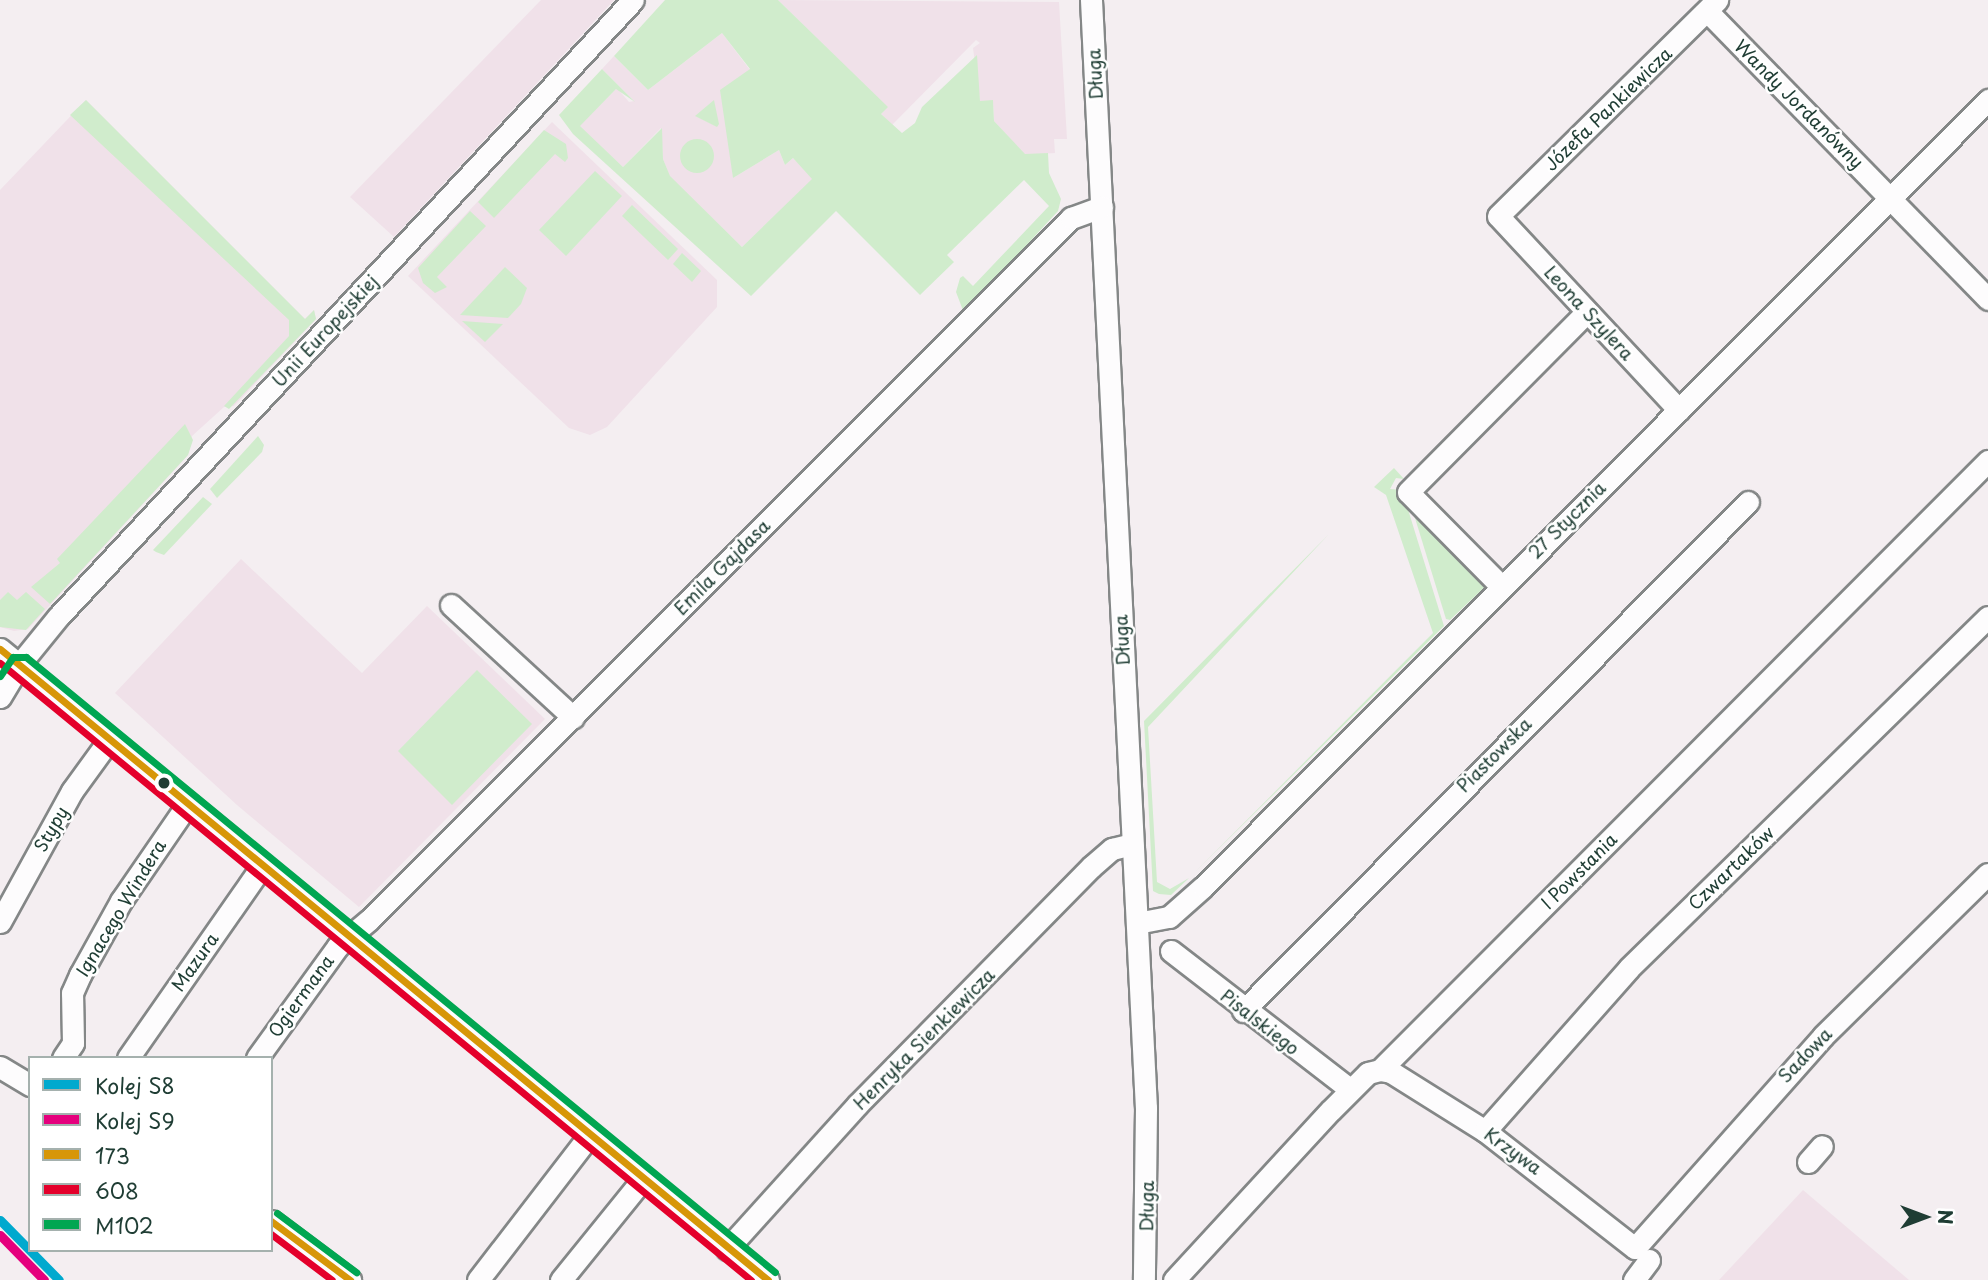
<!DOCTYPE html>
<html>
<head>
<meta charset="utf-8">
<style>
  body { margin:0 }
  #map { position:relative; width:1988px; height:1280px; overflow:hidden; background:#f4eef1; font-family:"Playpen Sans",sans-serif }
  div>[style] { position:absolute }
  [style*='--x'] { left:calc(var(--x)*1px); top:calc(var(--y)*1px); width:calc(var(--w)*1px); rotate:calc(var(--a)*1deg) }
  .built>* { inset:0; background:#f0e1e9 }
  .green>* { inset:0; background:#d0eccc }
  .round { border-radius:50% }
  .roads { filter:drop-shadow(2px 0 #848787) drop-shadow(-2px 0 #848787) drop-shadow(0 2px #848787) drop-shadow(0 -2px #848787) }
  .minor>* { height:21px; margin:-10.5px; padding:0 10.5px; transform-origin:10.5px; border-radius:10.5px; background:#fdfcfd }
  .bus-1>* { height:7px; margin:-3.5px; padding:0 3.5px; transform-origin:3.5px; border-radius:3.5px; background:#d79608 }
  .bus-2>* { height:7px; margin:-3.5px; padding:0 3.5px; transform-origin:3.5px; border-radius:3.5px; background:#e4002b }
  .bus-3>* { height:7px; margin:-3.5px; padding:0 3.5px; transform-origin:3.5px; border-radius:3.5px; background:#00a651 }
  .rail-1>* { height:9px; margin:-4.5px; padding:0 4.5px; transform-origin:4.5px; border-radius:4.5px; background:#00a9ce }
  .rail-2>* { height:9px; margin:-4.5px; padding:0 4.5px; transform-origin:4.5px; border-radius:4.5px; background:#e5007d }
  .dots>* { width:19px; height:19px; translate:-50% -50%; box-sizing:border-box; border:4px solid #fff; border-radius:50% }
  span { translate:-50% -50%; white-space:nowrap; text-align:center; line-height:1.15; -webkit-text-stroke:5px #fff; paint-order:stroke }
  .street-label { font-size:18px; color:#1f3d34 }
  .legend { position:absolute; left:28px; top:1056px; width:245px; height:196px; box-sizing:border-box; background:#fff; border:2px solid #a5b1ae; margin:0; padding:9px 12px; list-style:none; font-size:21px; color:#1f3d34 }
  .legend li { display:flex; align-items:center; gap:14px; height:35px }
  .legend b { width:35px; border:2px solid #a5b1ae }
  .north { position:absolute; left:1890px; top:1182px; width:70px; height:70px; -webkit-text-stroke:5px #fff; paint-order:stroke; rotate:90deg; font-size:19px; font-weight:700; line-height:28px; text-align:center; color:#1f3d34 }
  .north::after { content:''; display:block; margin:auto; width:24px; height:32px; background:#1f3d34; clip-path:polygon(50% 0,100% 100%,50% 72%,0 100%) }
</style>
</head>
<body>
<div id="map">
  <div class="built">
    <div style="clip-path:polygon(541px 0,614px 0,394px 237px,350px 197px)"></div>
    <div style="clip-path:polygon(778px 0,1059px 2px,1067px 139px,1054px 139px,1055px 153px,1025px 155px,994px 121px,993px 101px,980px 101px,973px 48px,980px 43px,976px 40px,892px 125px,881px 114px,887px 107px)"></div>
    <div style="clip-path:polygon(722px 33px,750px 70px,731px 145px,733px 178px,779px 150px,785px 165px,793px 158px,813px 179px,742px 247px,670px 177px,663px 159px,661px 128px,623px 167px,579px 126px,617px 88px,629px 102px,634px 101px,602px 69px,614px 56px,648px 90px)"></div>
    <div style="clip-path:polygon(86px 100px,305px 319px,314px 310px,316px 319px,234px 406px,224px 407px,192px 436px,188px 455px,28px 629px,14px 631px,0 627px,0 190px)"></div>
    <div style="clip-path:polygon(552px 122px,717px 280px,717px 307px,607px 427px,590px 435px,569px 428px,408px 276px)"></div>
    <div style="clip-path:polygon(241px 559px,362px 673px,427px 606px,545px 719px,359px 907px,237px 805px,115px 693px)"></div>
    <div style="clip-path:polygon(1803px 1190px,1909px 1280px,1719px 1280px)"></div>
  </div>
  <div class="green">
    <div style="clip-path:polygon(665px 0,778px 0,888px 107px,881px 114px,902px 133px,915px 123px,922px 107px,977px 55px,980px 101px,993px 100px,994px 121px,1025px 154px,1048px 153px,1049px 173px,1061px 199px,1058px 211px,964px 313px,956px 292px,960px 278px,963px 276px,973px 286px,1049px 206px,1024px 180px,947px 255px,954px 262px,920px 295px,836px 211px,751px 296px,573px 134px,559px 115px,602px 69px,635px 102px,616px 89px,580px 126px,623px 167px,662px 128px,663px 159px,670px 176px,742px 247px,812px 179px,793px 158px,785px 165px,779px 150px,733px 178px,720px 90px,750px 69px,722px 33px,648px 90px,614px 56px)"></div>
    <div style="clip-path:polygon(86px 100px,305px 319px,314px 310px,316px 319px,229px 409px,224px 406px,289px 336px,289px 320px,70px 115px)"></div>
    <div style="clip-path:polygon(714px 100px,719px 124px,717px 127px,695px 116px)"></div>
    <div style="clip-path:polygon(544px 130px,566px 144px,568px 158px,565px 162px,555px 154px,494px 218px,478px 202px)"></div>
    <div style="clip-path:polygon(528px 132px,469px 195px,467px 193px,518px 138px)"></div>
    <div class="round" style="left:680px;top:139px;width:34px;height:34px"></div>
    <div style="clip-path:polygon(595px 171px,622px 196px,566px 256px,539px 230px)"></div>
    <div style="clip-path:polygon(632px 205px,678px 249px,668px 260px,622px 216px)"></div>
    <div style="clip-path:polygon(470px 211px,486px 226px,437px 277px,447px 287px,435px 293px,423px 283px,418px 268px)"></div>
    <div style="clip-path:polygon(682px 253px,701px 271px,692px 282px,673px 264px)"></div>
    <div style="clip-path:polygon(505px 267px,527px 288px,521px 304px,508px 318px,460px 315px)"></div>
    <div style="clip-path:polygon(380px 290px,264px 415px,373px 292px)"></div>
    <div style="clip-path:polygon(462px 321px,503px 324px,485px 342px)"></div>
    <div style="clip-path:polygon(185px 424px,193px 440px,188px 455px,50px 604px,31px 587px,60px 563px,57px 559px)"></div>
    <div style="clip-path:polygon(258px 436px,264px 445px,262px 452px,217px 498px,210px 489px)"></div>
    <div style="clip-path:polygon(1394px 468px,1404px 479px,1396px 478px,1390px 489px,1402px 490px,1444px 626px,1195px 872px,1433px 633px,1386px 495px,1374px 487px)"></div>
    <div style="clip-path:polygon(203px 497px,212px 504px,164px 555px,156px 552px,153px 550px)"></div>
    <div style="clip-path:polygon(1411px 505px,1489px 583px,1450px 620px,1446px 619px)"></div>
    <div style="clip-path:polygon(1329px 534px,1148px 727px,1157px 882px,1170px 889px,1189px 878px,1171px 895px,1159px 894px,1153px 891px,1144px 721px)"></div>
    <div style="clip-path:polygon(126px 559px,130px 559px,71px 622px,69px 620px)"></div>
    <div style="clip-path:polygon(8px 592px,17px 600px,26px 592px,45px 609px,26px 630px,0 627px,0 600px)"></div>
    <div style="clip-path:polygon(477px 670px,532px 724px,452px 805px,398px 751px)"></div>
  </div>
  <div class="roads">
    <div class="minor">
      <div style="--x:1091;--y:0;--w:1109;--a:87.16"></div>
      <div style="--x:1146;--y:1108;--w:172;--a:90.7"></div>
      <div style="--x:1708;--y:12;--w:401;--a:45.7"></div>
      <div style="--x:1679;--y:410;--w:265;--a:-133"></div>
      <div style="--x:1498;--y:216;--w:308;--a:-44.6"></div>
      <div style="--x:1501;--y:586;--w:132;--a:-134.7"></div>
      <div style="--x:1408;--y:492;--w:254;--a:-45.2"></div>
      <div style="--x:451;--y:605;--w:166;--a:42.6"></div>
      <div style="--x:0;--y:649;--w:994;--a:39.41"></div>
      <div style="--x:0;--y:697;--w:37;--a:-59"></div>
      <div style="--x:19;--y:665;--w:62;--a:-50.9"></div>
      <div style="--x:58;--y:617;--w:843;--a:-47.02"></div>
      <div style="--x:0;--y:922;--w:149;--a:-61.2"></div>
      <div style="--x:72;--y:791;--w:63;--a:-54"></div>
      <div style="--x:1137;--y:923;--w:33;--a:-11"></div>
      <div style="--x:1169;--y:917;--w:45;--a:-41.4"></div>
      <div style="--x:1203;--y:887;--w:1112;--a:-45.07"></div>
      <div style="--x:1171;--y:951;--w:227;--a:37.7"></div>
      <div style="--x:1243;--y:1011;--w:717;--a:-45.23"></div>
      <div style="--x:63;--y:1058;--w:18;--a:-56"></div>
      <div style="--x:73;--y:1043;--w:50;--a:-91.1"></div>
      <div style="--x:72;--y:993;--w:20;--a:-66"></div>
      <div style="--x:80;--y:975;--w:85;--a:-61"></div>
      <div style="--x:121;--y:901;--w:116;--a:-55.5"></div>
      <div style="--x:128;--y:1058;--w:234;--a:-55.1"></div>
      <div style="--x:257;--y:1058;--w:138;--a:-54.1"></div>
      <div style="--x:338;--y:946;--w:40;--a:-40"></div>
      <div style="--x:369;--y:920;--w:993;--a:-45"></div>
      <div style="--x:1071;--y:218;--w:33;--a:-20"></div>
      <div style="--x:0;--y:1067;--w:35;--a:31"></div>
      <div style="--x:1380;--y:1070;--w:11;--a:10"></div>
      <div style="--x:1391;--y:1072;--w:111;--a:32.1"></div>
      <div style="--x:1485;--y:1131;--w:190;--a:38"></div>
      <div style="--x:1635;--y:1248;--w:283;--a:-48.4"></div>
      <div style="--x:1823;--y:1036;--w:231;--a:-44.5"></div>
      <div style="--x:1485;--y:1131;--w:217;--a:-48.5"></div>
      <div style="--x:1629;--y:968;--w:502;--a:-44.35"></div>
      <div style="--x:1808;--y:1162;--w:21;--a:-49"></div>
      <div style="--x:271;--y:1221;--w:99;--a:36.8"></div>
      <div style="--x:727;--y:1249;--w:194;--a:-47.9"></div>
      <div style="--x:857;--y:1105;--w:334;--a:-45.5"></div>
      <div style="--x:1091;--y:867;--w:28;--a:-41"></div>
      <div style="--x:1112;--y:849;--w:21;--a:-14"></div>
      <div style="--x:478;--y:1280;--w:182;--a:-52.4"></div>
      <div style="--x:561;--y:1280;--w:129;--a:-51"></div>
      <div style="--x:1174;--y:1280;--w:231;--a:-47.3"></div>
      <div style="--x:1331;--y:1110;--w:52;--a:-45"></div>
      <div style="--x:1368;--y:1073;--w:12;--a:-14"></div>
      <div style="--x:1380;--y:1070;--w:861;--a:-45.05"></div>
      <div style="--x:1634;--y:1280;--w:25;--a:-53"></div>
    </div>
  </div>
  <div class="bus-1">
    <div style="--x:0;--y:649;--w:994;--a:39.41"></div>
    <div style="--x:271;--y:1221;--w:99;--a:36.8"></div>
  </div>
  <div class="bus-2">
    <div style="--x:0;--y:663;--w:972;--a:39.41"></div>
    <div style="--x:271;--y:1234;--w:76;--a:37"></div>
  </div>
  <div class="bus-3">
    <div style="--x:0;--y:676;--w:23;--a:-56"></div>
    <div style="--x:13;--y:657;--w:13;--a:0"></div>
    <div style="--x:26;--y:657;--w:969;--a:39.39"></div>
    <div style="--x:277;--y:1213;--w:99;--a:36.8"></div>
  </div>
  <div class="rail-1">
    <div style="--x:0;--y:1220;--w:84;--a:45.5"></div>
  </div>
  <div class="rail-2">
    <div style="--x:0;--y:1235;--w:63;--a:45.6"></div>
  </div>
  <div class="dots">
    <div style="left:164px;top:783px;background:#1f3d34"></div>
  </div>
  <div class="street-label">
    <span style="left:1095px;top:74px;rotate:-93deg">Długa</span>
    <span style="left:1799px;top:104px;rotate:45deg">Wandy Jordanówny</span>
    <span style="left:1608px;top:109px;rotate:-44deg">Józefa Pankiewicza</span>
    <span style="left:1589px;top:313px;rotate:47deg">Leona Szylera</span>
    <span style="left:325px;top:331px;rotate:-47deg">Unii Europejskiej</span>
    <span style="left:1567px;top:520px;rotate:-45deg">27 Stycznia</span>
    <span style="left:722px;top:567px;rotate:-45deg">Emila Gajdasa</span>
    <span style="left:1122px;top:640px;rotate:-93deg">Długa</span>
    <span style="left:1494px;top:755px;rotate:-45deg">Piastowska</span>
    <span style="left:51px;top:829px;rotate:-60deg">Stypy</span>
    <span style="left:1731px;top:868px;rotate:-44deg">Czwartaków</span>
    <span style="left:1579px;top:871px;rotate:-45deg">I Powstania</span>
    <span style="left:121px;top:908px;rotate:-59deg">Ignacego Windera</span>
    <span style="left:195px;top:962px;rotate:-55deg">Mazura</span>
    <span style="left:301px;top:996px;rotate:-54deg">Ogiermana</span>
    <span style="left:1260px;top:1022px;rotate:38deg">Pisalskiego</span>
    <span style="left:924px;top:1039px;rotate:-45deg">Henryka Sienkiewicza</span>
    <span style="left:1805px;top:1055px;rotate:-46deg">Sadowa</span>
    <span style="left:1513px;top:1151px;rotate:36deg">Krzywa</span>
    <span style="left:1147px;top:1206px;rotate:-89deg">Długa</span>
  </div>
  <ul class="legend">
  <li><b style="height:9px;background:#00a9ce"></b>Kolej S8</li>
  <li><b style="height:9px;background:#e5007d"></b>Kolej S9</li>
  <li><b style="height:9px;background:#d79608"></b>173</li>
  <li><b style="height:9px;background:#e4002b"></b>608</li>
  <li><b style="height:9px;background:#00a651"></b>M102</li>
  </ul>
  <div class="north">N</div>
</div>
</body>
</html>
